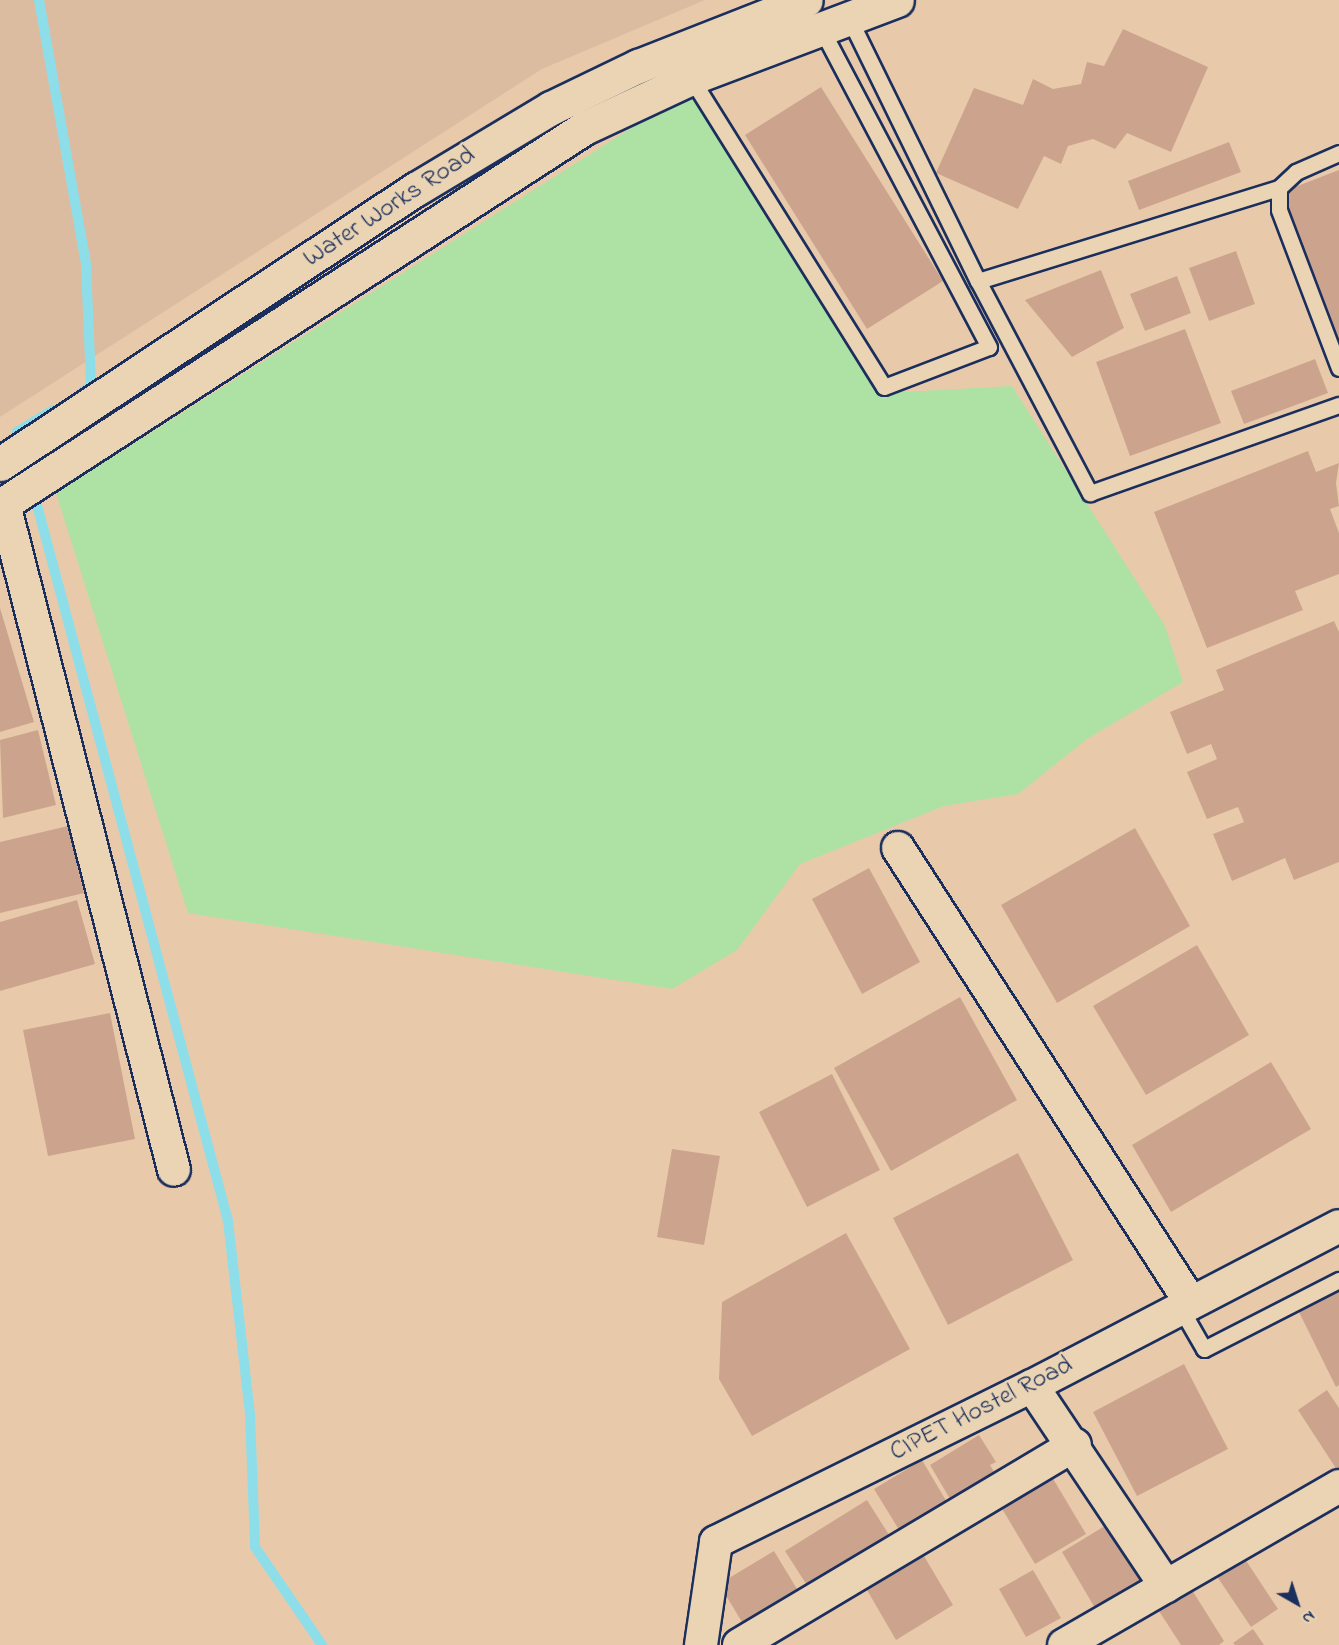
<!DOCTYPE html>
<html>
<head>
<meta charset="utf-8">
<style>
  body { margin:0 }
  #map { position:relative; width:1339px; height:1645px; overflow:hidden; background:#e8caaa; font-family:"Indie Flower",sans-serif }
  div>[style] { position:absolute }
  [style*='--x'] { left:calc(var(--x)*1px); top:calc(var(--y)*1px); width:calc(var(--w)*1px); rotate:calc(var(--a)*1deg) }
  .built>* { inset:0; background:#dcbca1 }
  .green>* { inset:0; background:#ade2a4 }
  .stream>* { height:10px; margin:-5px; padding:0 5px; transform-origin:5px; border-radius:5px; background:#8edeea }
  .building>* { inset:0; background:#cca48e }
  .roads { filter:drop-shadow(2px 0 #1b2f5e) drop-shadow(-2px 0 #1b2f5e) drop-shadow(0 2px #1b2f5e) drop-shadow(0 -2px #1b2f5e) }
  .service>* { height:15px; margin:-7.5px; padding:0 7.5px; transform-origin:7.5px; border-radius:7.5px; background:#ead4b3 }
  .minor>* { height:32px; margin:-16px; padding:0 16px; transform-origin:16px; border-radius:16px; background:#ead4b3 }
  .secondary>* { height:33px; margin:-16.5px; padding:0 16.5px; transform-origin:16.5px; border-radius:16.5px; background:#ead4b3 }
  span { translate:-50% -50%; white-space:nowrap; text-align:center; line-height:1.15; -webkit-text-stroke:4.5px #ead4b3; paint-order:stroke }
  .street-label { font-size:26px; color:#1b2f5e }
  .north { position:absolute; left:1267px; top:1573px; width:60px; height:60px; -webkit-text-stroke:4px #ead4b3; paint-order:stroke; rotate:141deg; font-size:16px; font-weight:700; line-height:24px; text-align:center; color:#1b2f5e }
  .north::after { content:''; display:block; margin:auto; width:21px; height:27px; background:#1b2f5e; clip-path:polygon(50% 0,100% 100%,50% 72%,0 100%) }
</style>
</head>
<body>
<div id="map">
  <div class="built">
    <div style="clip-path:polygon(0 0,705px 0,542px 69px,0 417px)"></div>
  </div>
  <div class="green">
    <div style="clip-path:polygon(691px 90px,885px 393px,1012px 386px,1165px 626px,1183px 682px,1087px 739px,1018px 794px,944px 806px,800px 864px,737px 950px,672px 989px,188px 913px,56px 493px)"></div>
  </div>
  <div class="stream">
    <div style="--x:39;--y:0;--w:269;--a:79.9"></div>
    <div style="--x:86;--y:265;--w:121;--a:87.6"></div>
    <div style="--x:91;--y:386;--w:11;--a:146"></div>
    <div style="--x:21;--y:446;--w:15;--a:-106"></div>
    <div style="--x:17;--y:432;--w:42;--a:-31.4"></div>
    <div style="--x:33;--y:490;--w:757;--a:75.06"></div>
    <div style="--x:228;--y:1221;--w:195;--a:83.5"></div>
    <div style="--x:250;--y:1415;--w:132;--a:87.8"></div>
    <div style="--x:255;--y:1547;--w:119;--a:55.6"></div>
  </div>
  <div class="building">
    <div style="clip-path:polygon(1123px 29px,1208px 67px,1171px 152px,1127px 133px,1115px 149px,1093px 139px,1068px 146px,1061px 164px,1044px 156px,1018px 209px,936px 173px,974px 88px,1023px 105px,1033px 79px,1053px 89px,1081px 84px,1087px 62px,1104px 66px)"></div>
    <div style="clip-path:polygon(821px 87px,943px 281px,867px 329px,745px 135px)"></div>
    <div style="clip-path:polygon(1229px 142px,1241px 172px,1139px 210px,1128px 181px)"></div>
    <div style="clip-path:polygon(1339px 170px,1339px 339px,1282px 192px)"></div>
    <div style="clip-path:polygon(1236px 251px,1255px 304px,1209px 321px,1189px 268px)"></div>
    <div style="clip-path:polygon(1101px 270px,1124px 328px,1072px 357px,1025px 300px)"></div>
    <div style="clip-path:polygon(1177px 276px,1191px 313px,1145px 331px,1130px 294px)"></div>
    <div style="clip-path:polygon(1185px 329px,1221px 423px,1130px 456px,1096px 362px)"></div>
    <div style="clip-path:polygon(1315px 359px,1328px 393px,1244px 424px,1231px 391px)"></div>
    <div style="clip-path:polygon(1308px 451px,1316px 472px,1339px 463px,1336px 483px,1339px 506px,1330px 509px,1339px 533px,1339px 574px,1295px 591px,1303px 610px,1207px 648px,1154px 512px)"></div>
    <div style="clip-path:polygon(0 608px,34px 722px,0 732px)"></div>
    <div style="clip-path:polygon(1334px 621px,1339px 632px,1339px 862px,1294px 880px,1285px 858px,1232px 881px,1213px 834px,1244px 822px,1238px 807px,1207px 819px,1187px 772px,1217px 759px,1211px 744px,1187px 754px,1170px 712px,1224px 690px,1216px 670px)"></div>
    <div style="clip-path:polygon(38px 730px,56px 805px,3px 818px,0 740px)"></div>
    <div style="clip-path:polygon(68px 826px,84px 893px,0 913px,0 842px)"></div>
    <div style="clip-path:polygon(1135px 828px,1190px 926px,1057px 1003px,1001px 905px)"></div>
    <div style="clip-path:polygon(869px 868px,920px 962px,862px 994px,812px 899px)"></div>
    <div style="clip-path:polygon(77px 900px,95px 964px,0 991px,0 922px)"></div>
    <div style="clip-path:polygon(1197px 945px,1249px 1035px,1146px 1095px,1093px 1006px)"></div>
    <div style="clip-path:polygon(960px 997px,1017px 1100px,891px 1171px,834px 1068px)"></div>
    <div style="clip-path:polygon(110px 1013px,135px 1139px,48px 1156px,23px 1030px)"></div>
    <div style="clip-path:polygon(1271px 1062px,1311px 1129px,1171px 1212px,1132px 1145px)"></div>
    <div style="clip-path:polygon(832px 1074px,880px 1170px,807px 1207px,759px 1112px)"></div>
    <div style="clip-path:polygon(672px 1149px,720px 1156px,704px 1245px,657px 1237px)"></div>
    <div style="clip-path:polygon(1018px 1153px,1073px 1260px,948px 1325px,893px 1218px)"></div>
    <div style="clip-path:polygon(846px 1233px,910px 1349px,752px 1436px,719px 1379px,722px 1302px)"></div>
    <div style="clip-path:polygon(1339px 1291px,1339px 1385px,1336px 1387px,1299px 1312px)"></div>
    <div style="clip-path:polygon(1184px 1364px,1228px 1449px,1137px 1496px,1093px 1412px)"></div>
    <div style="clip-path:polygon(1327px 1390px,1339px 1408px,1339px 1473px,1298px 1410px)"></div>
    <div style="clip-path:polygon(979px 1435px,996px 1462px,990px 1465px,997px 1477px,953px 1504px,930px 1465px)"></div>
    <div style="clip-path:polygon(922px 1460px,948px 1504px,901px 1533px,874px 1489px)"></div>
    <div style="clip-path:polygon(1052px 1477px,1086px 1534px,1035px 1564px,1001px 1507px)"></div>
    <div style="clip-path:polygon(867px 1500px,891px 1538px,810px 1590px,785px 1551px)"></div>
    <div style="clip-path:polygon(1108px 1524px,1141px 1581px,1095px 1608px,1062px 1552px)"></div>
    <div style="clip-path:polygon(774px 1551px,800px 1594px,745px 1627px,719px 1584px)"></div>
    <div style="clip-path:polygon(924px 1556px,953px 1605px,896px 1640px,867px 1590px)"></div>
    <div style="clip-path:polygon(1243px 1556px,1278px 1609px,1251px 1627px,1216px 1575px)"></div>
    <div style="clip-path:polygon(1033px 1570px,1061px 1618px,1026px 1637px,999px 1589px)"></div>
    <div style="clip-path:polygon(1192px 1590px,1224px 1641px,1219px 1645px,1181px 1645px,1159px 1611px)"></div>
    <div style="clip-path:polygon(1253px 1629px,1264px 1645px,1235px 1645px,1233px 1643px)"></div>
  </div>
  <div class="roads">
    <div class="service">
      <div style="--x:849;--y:18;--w:293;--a:63.9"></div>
      <div style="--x:978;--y:281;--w:240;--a:62.2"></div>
      <div style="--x:1090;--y:493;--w:264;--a:-19.5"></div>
      <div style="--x:691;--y:78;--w:364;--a:58"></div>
      <div style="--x:884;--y:387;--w:112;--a:-20.9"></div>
      <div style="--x:989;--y:347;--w:362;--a:-117.8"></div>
      <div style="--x:1339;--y:153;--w:47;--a:156.2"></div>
      <div style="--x:1296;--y:172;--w:23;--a:137"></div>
      <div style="--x:1279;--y:188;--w:22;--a:90"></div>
      <div style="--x:1279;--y:210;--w:169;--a:69.2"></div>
      <div style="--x:978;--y:281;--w:315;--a:-17.2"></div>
      <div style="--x:1181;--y:1309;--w:46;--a:60.1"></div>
      <div style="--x:1204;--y:1349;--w:152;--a:-27.1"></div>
    </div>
    <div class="minor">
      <div style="--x:4;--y:504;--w:687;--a:75.68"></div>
      <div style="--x:898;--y:848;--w:541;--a:57.22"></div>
      <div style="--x:1032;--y:1386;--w:241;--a:56.2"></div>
      <div style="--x:701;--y:1645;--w:104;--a:-81.7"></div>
      <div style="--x:716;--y:1542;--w:352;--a:-26.3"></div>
      <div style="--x:1032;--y:1386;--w:346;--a:-27.5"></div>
      <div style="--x:739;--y:1645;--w:391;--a:-30.8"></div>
      <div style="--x:1064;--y:1645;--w:318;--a:-30"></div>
    </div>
    <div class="secondary">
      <div style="--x:0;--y:464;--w:499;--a:-33.5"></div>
      <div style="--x:416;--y:189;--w:157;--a:-31"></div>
      <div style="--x:551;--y:108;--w:97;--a:-25.8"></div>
      <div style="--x:638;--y:66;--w:180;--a:-21.4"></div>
      <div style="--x:0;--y:506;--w:696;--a:-32.91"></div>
      <div style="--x:584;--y:128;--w:118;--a:-25"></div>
      <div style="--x:691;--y:78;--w:220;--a:-20.7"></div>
    </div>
  </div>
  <div class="street-label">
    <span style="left:390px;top:208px;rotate:-33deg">Water Works Road</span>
    <span style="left:982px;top:1410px;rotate:-27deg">CIPET Hostel Road</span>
  </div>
  <div class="north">N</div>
</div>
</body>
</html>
